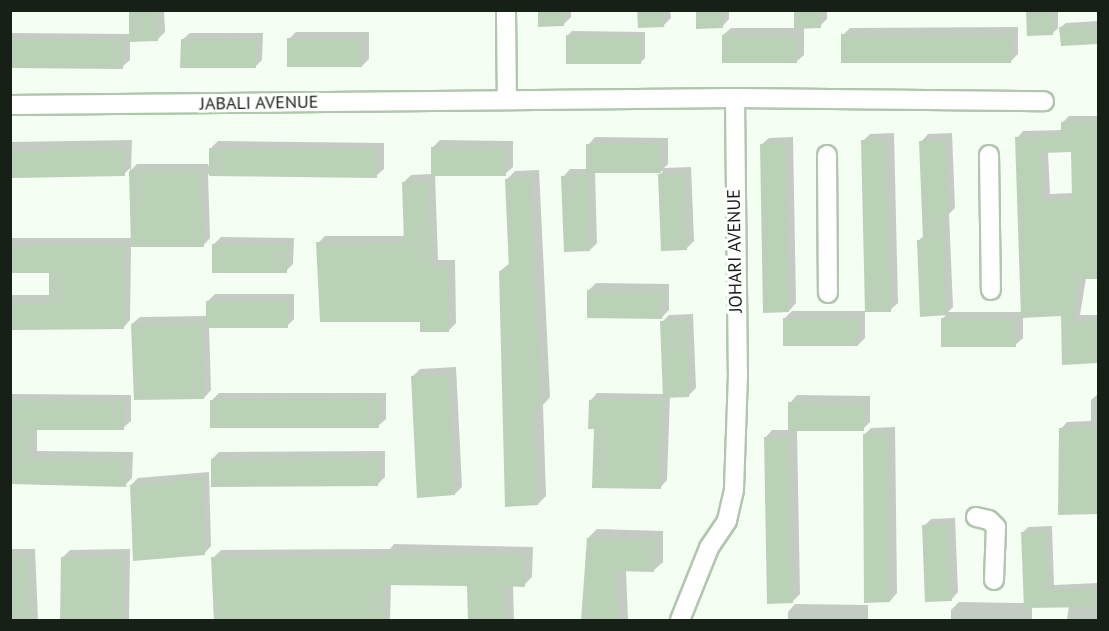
<!DOCTYPE html>
<html>
<head>
<meta charset="utf-8">
<style>
  body { margin:0 }
  #map { position:relative; width:1109px; height:631px; overflow:hidden; background:#f4fef3; font-family:"PT Sans",sans-serif }
  div>[style] { position:absolute }
  [style*='--x'] { left:calc(var(--x)*1px); top:calc(var(--y)*1px); width:calc(var(--w)*1px); rotate:calc(var(--a)*1deg) }
  .shadow>* { inset:0; background:#0003 }
  .building>* { inset:0; background:#bad1b7 }
  .roads { filter:drop-shadow(2px 0 #b0c7ad) drop-shadow(-2px 0 #b0c7ad) drop-shadow(0 2px #b0c7ad) drop-shadow(0 -2px #b0c7ad) }
  .street>* { height:18px; margin:-9px; padding:0 9px; transform-origin:9px; border-radius:9px; background:#fff }
  span { translate:-50% -50%; white-space:nowrap; text-align:center; line-height:1.15; -webkit-text-stroke:6px #fff; paint-order:stroke }
  .street-label { font-size:18px; color:#172017 }
  .frame { position:absolute; inset:0; border:12px solid #172017; pointer-events:none }
</style>
</head>
<body>
<div id="map">
  <div class="shadow">
    <div style="clip-path:polygon(130px 10px,164px 10px,165px 32px,157px 40px,130px 40px,130px 60px,122px 67px,10px 67px,10px 33px,131px 34px)"></div>
    <div style="clip-path:polygon(539px 10px,571px 10px,571px 17px,564px 24px)"></div>
    <div style="clip-path:polygon(639px 10px,670px 10px,671px 18px,663px 26px)"></div>
    <div style="clip-path:polygon(697px 10px,729px 10px,729px 19px,722px 27px)"></div>
    <div style="clip-path:polygon(795px 10px,827px 10px,827px 19px,820px 26px,804px 27px,804px 55px,796px 62px,723px 35px,731px 28px,796px 28px)"></div>
    <div style="clip-path:polygon(1027px 10px,1058px 10px,1058px 28px,1053px 33px)"></div>
    <div style="clip-path:polygon(1098px 21px,1098px 43px,1063px 44px,1061px 27px,1066px 23px)"></div>
    <div style="clip-path:polygon(1018px 27px,1018px 54px,1011px 61px,843px 35px,850px 28px)"></div>
    <div style="clip-path:polygon(572px 31px,645px 32px,645px 58px,641px 62px,567px 36px)"></div>
    <div style="clip-path:polygon(296px 32px,369px 32px,369px 59px,362px 66px,289px 39px)"></div>
    <div style="clip-path:polygon(190px 33px,263px 33px,262px 60px,255px 67px,182px 40px)"></div>
    <div style="clip-path:polygon(evenodd,1069px 116px,1098px 116px,1098px 230px,1039px 234px,1040px 253px,1098px 253px,1098px 277px,1086px 278px,1080px 315px,1098px 315px,1098px 342px,1092px 344px,1062px 315px,1023px 316px,1023px 338px,1015px 345px,942px 319px,947px 314px,922px 315px,919px 240px,925px 235px,921px 142px,928px 134px,952px 133px,955px 208px,949px 214px,953px 307px,948px 312px,1022px 312px,1017px 138px,1023px 131px,1063px 130px,1062px 123px,1069px 116px,1073px 151px,1074px 193px,1050px 194px,1048px 152px,1073px 151px)"></div>
    <div style="clip-path:polygon(894px 133px,898px 303px,890px 310px,863px 141px,870px 134px)"></div>
    <div style="clip-path:polygon(595px 137px,668px 138px,668px 164px,664px 168px,691px 167px,694px 241px,687px 248px,660px 175px,663px 171px,595px 171px,597px 243px,590px 250px,563px 177px,570px 169px,588px 169px,588px 145px)"></div>
    <div style="clip-path:polygon(793px 137px,796px 303px,789px 311px,761px 145px,769px 138px)"></div>
    <div style="clip-path:polygon(132px 140px,131px 170px,137px 164px,208px 164px,211px 173px,211px 148px,218px 141px,384px 143px,384px 169px,376px 176px,208px 174px,210px 238px,203px 246px,131px 246px,130px 320px,123px 328px,10px 328px,10px 295px,50px 295px,50px 272px,10px 272px,10px 238px,133px 238px,130px 168px,124px 174px,10px 177px,10px 142px)"></div>
    <div style="clip-path:polygon(440px 140px,513px 141px,513px 167px,505px 174px,435px 174px,438px 260px,455px 260px,456px 323px,449px 330px,421px 321px,318px 243px,325px 236px,406px 236px,404px 182px,411px 175px,432px 174px,432px 148px)"></div>
    <div style="clip-path:polygon(539px 170px,550px 397px,543px 405px,546px 496px,538px 504px,500px 271px,510px 263px,507px 179px,515px 171px)"></div>
    <div style="clip-path:polygon(221px 237px,294px 238px,293px 264px,286px 271px,213px 245px)"></div>
    <div style="clip-path:polygon(596px 283px,669px 284px,669px 310px,662px 317px,589px 290px)"></div>
    <div style="clip-path:polygon(215px 294px,294px 294px,294px 319px,287px 326px,209px 327px,211px 390px,204px 398px,132px 324px,140px 317px,207px 316px,208px 301px)"></div>
    <div style="clip-path:polygon(792px 311px,865px 311px,865px 338px,858px 345px,785px 318px)"></div>
    <div style="clip-path:polygon(693px 314px,696px 388px,689px 395px,670px 396px,667px 480px,660px 488px,596px 427px,590px 401px,597px 393px,664px 394px,662px 322px,669px 315px)"></div>
    <div style="clip-path:polygon(456px 367px,462px 487px,455px 494px,412px 377px,420px 369px)"></div>
    <div style="clip-path:polygon(219px 393px,386px 393px,386px 419px,378px 426px,212px 400px)"></div>
    <div style="clip-path:polygon(10px 394px,131px 395px,131px 421px,123px 428px,37px 428px,37px 451px,133px 452px,132px 478px,125px 485px,10px 483px)"></div>
    <div style="clip-path:polygon(1098px 394px,1098px 513px,1060px 514px,1061px 429px,1067px 422px,1091px 421px,1091px 400px)"></div>
    <div style="clip-path:polygon(797px 395px,870px 396px,870px 422px,863px 429px,797px 429px,800px 594px,793px 601px,765px 438px,772px 430px,790px 430px,790px 403px)"></div>
    <div style="clip-path:polygon(895px 427px,897px 593px,890px 601px,864px 435px,871px 428px)"></div>
    <div style="clip-path:polygon(385px 451px,385px 477px,378px 484px,212px 459px,219px 452px)"></div>
    <div style="clip-path:polygon(209px 472px,211px 546px,204px 554px,131px 485px,138px 478px)"></div>
    <div style="clip-path:polygon(955px 518px,958px 592px,951px 600px,924px 526px,931px 519px)"></div>
    <div style="clip-path:polygon(1052px 526px,1054px 585px,1098px 583px,1098px 620px,1067px 620px,1069px 605px,1032px 607px,1032px 620px,951px 620px,951px 610px,959px 602px,1025px 603px,1022px 533px,1028px 527px)"></div>
    <div style="clip-path:polygon(597px 529px,663px 531px,663px 562px,654px 570px,626px 570px,628px 620px,582px 620px,588px 538px)"></div>
    <div style="clip-path:polygon(394px 544px,533px 547px,532px 577px,524px 585px,513px 585px,514px 620px,470px 620px,468px 585px,391px 583px,390px 620px,214px 620px,213px 558px,221px 550px,390px 549px)"></div>
    <div style="clip-path:polygon(10px 549px,35px 549px,38px 620px,10px 620px)"></div>
    <div style="clip-path:polygon(130px 549px,129px 620px,62px 620px,63px 557px,70px 550px)"></div>
    <div style="clip-path:polygon(795px 604px,868px 605px,868px 620px,788px 620px,788px 612px)"></div>
  </div>
  <div class="building">
    <div style="clip-path:polygon(129px 10px,158px 10px,158px 41px,129px 42px)"></div>
    <div style="clip-path:polygon(538px 10px,564px 10px,564px 26px,538px 27px)"></div>
    <div style="clip-path:polygon(637px 10px,663px 10px,664px 27px,638px 28px)"></div>
    <div style="clip-path:polygon(696px 10px,722px 10px,723px 28px,696px 29px)"></div>
    <div style="clip-path:polygon(794px 10px,820px 10px,821px 28px,794px 29px)"></div>
    <div style="clip-path:polygon(1026px 10px,1052px 10px,1053px 35px,1027px 36px)"></div>
    <div style="clip-path:polygon(1098px 26px,1098px 44px,1061px 46px,1059px 27px)"></div>
    <div style="clip-path:polygon(841px 34px,1012px 34px,1011px 63px,841px 63px)"></div>
    <div style="clip-path:polygon(566px 35px,641px 36px,641px 64px,566px 64px)"></div>
    <div style="clip-path:polygon(722px 35px,797px 35px,797px 63px,722px 63px)"></div>
    <div style="clip-path:polygon(287px 38px,362px 39px,362px 67px,287px 67px)"></div>
    <div style="clip-path:polygon(181px 39px,256px 40px,256px 68px,180px 68px)"></div>
    <div style="clip-path:polygon(10px 40px,123px 40px,123px 69px,10px 68px)"></div>
    <div style="clip-path:polygon(evenodd,1098px 121px,1098px 279px,1080px 279px,1075px 321px,1098px 321px,1098px 363px,1062px 365px,1061px 316px,1021px 318px,1015px 137px,1061px 135px,1061px 122px,1098px 121px,1071px 152px,1072px 199px,1044px 200px,1042px 153px,1071px 152px)"></div>
    <div style="clip-path:polygon(887px 139px,891px 312px,865px 312px,861px 140px)"></div>
    <div style="clip-path:polygon(946px 140px,949px 217px,943px 217px,947px 315px,920px 317px,917px 240px,923px 240px,919px 141px)"></div>
    <div style="clip-path:polygon(786px 143px,789px 312px,763px 313px,760px 144px)"></div>
    <div style="clip-path:polygon(586px 144px,661px 144px,661px 173px,586px 173px)"></div>
    <div style="clip-path:polygon(50px 147px,125px 147px,125px 176px,10px 178px,10px 150px,50px 150px)"></div>
    <div style="clip-path:polygon(431px 147px,506px 147px,506px 176px,431px 176px)"></div>
    <div style="clip-path:polygon(209px 148px,377px 149px,377px 178px,209px 176px)"></div>
    <div style="clip-path:polygon(155px 170px,201px 170px,204px 247px,131px 247px,129px 171px)"></div>
    <div style="clip-path:polygon(685px 173px,687px 250px,661px 251px,658px 174px)"></div>
    <div style="clip-path:polygon(588px 175px,590px 251px,564px 252px,561px 176px)"></div>
    <div style="clip-path:polygon(531px 177px,542px 407px,535px 407px,538px 505px,505px 507px,499px 271px,509px 270px,505px 179px)"></div>
    <div style="clip-path:polygon(429px 181px,432px 267px,448px 266px,449px 332px,420px 332px,420px 322px,320px 322px,316px 242px,404px 243px,402px 182px)"></div>
    <div style="clip-path:polygon(125px 244px,124px 329px,10px 330px,10px 302px,49px 302px,49px 273px,10px 273px,10px 245px)"></div>
    <div style="clip-path:polygon(212px 244px,287px 244px,287px 273px,212px 273px)"></div>
    <div style="clip-path:polygon(587px 290px,663px 290px,662px 319px,587px 318px)"></div>
    <div style="clip-path:polygon(288px 300px,288px 328px,206px 328px,206px 301px)"></div>
    <div style="clip-path:polygon(783px 318px,859px 318px,858px 346px,783px 346px)"></div>
    <div style="clip-path:polygon(941px 318px,1016px 319px,1016px 347px,941px 347px)"></div>
    <div style="clip-path:polygon(687px 320px,689px 397px,663px 398px,660px 321px)"></div>
    <div style="clip-path:polygon(157px 322px,202px 322px,204px 399px,134px 400px,131px 324px)"></div>
    <div style="clip-path:polygon(449px 374px,455px 495px,417px 498px,411px 376px)"></div>
    <div style="clip-path:polygon(379px 399px,379px 428px,210px 428px,210px 400px)"></div>
    <div style="clip-path:polygon(10px 400px,124px 401px,124px 430px,31px 430px,30px 458px,126px 458px,126px 487px,10px 484px)"></div>
    <div style="clip-path:polygon(589px 400px,664px 400px,661px 489px,592px 488px,594px 429px,588px 429px)"></div>
    <div style="clip-path:polygon(788px 402px,864px 402px,864px 431px,788px 431px)"></div>
    <div style="clip-path:polygon(1098px 426px,1098px 514px,1058px 515px,1059px 428px)"></div>
    <div style="clip-path:polygon(889px 433px,890px 602px,864px 603px,863px 434px)"></div>
    <div style="clip-path:polygon(790px 436px,793px 603px,767px 604px,764px 437px)"></div>
    <div style="clip-path:polygon(379px 457px,378px 486px,211px 487px,211px 459px)"></div>
    <div style="clip-path:polygon(202px 478px,205px 555px,133px 561px,130px 485px)"></div>
    <div style="clip-path:polygon(949px 524px,952px 601px,925px 602px,922px 525px)"></div>
    <div style="clip-path:polygon(1047px 531px,1049px 590px,1095px 588px,1096px 607px,1024px 608px,1021px 532px)"></div>
    <div style="clip-path:polygon(587px 538px,655px 539px,654px 572px,617px 571px,619px 621px,581px 621px)"></div>
    <div style="clip-path:polygon(385px 552px,525px 554px,525px 587px,505px 586px,506px 621px,468px 621px,467px 586px,384px 585px,383px 621px,214px 621px,211px 557px,385px 556px)"></div>
    <div style="clip-path:polygon(29px 555px,31px 621px,10px 621px,10px 556px)"></div>
    <div style="clip-path:polygon(123px 556px,123px 621px,60px 621px,61px 557px)"></div>
  </div>
  <div class="roads">
    <div class="street">
      <div style="--x:506;--y:10;--w:90;--a:89.4"></div>
      <div style="--x:735;--y:98;--w:309;--a:0.6"></div>
      <div style="--x:10;--y:105;--w:725;--a:-0.55"></div>
      <div style="--x:735;--y:98;--w:276;--a:89.4"></div>
      <div style="--x:738;--y:374;--w:116;--a:92"></div>
      <div style="--x:734;--y:490;--w:32;--a:103"></div>
      <div style="--x:727;--y:521;--w:32;--a:124"></div>
      <div style="--x:709;--y:548;--w:78;--a:111.9"></div>
      <div style="--x:827;--y:155;--w:138;--a:89.6"></div>
      <div style="--x:989;--y:155;--w:135;--a:89.2"></div>
      <div style="--x:976;--y:517;--w:13;--a:13"></div>
      <div style="--x:989;--y:520;--w:10;--a:45"></div>
      <div style="--x:996;--y:527;--w:53;--a:92.2"></div>
    </div>
  </div>
  <div class="street-label">
    <span style="left:259px;top:103px;rotate:-1deg">JABALI AVENUE</span>
    <span style="left:735px;top:251px;rotate:-91deg">JOHARI AVENUE</span>
  </div>
  <div class="frame"></div>
</div>
</body>
</html>
